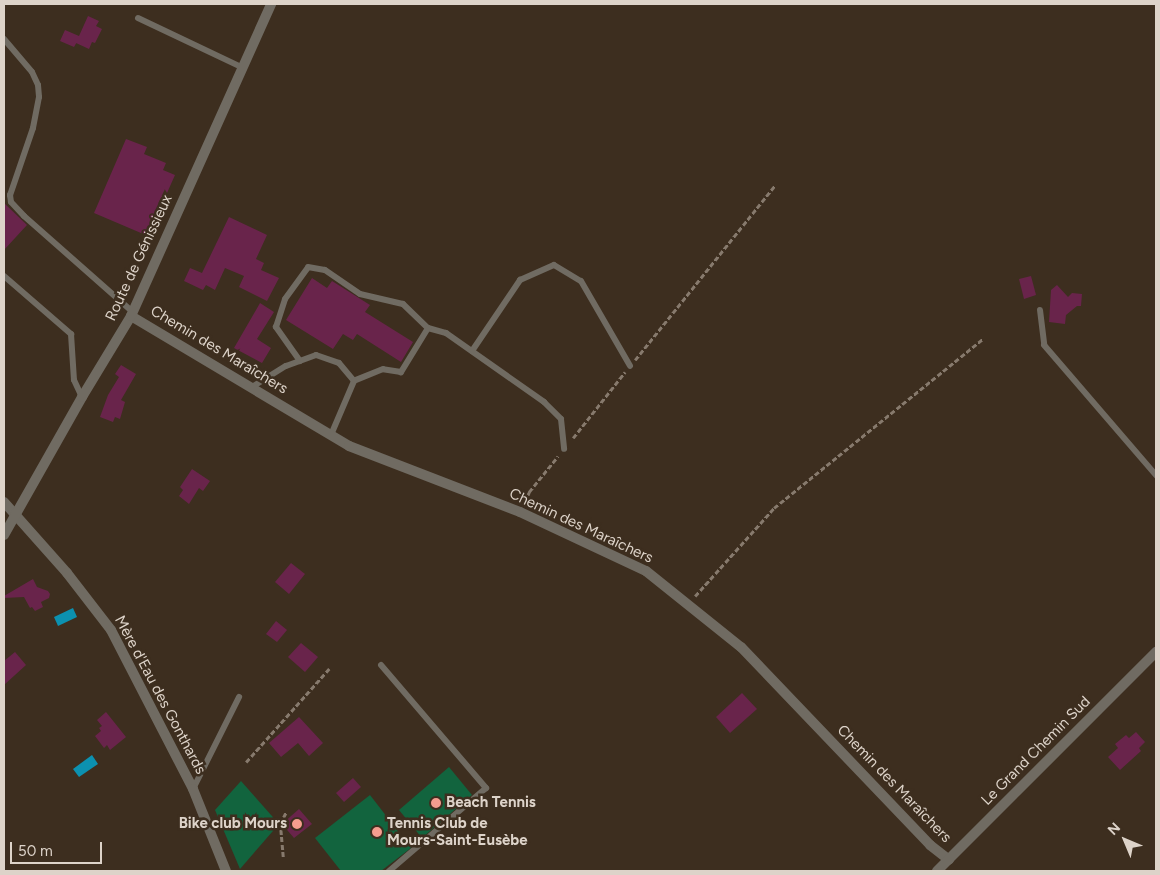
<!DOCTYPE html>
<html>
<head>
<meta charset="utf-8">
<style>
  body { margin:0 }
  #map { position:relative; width:1160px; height:875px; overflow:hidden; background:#3d2e1f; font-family:Figtree,sans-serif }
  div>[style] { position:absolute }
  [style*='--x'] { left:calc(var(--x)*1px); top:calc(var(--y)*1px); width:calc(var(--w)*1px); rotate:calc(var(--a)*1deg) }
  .green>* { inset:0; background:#12643e }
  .water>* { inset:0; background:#0c91b0 }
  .building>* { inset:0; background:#69244b }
  .path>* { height:2.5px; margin-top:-1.25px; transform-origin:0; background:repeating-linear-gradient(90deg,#877a6d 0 5px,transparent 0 7.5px) }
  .service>* { height:6px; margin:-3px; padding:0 3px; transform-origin:3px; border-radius:3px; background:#706b62 }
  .minor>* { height:10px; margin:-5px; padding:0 5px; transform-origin:5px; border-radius:5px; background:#706b62 }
  .tertiary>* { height:10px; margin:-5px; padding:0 5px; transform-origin:5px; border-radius:5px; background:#706b62 }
  .dots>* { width:14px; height:14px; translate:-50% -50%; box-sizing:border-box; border:2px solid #3d2e1f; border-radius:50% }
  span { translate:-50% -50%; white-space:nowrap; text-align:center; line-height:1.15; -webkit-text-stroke:5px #3d2e1f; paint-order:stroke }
  .street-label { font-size:15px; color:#ddd3c9 }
  .poi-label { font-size:15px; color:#ddd3c9; font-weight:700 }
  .left { translate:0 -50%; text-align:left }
  .right { translate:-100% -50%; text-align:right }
  .frame { position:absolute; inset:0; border:5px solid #ddd3c9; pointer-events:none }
  .north { position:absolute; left:1100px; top:815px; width:50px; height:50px; -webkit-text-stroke:4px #3d2e1f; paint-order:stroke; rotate:315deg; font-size:14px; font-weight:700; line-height:20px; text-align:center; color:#ddd3c9 }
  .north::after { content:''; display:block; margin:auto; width:18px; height:22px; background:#ddd3c9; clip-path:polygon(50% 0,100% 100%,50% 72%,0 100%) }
  .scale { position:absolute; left:10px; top:842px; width:92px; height:22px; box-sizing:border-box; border:2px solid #ddd3c9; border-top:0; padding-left:6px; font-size:15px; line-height:18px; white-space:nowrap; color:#ddd3c9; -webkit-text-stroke:4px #3d2e1f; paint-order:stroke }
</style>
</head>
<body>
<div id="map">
  <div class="green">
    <div style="clip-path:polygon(449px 767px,472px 795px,422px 838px,399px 810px)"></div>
    <div style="clip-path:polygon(241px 781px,279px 824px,240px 869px,215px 810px)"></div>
    <div style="clip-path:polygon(370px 795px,411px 848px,381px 871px,341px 871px,315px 838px)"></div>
  </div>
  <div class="water">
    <div style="clip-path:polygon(73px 608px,77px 617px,58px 626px,54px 617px)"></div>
    <div style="clip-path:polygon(92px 755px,98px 764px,79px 777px,73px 769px)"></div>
  </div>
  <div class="building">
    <div style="clip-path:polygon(88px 16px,99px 21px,96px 26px,102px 29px,95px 43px,92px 42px,89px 49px,76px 43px,78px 40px,74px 47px,60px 41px,65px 30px,79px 36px)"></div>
    <div style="clip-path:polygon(126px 139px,147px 147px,144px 154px,166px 163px,163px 170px,175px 175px,148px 236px,94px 213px)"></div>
    <div style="clip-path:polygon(4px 203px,27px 225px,4px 250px)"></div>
    <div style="clip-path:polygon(229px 217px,267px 235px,256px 259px,264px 263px,261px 270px,279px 278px,267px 301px,239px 287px,244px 276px,225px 268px,215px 290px,206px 285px,203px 290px,184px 281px,190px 268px,202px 273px)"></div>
    <div style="clip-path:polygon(1031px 276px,1036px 295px,1024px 299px,1019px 279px)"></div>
    <div style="clip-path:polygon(312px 278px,327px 288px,332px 281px,370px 305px,365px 312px,413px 342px,401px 362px,357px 334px,353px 340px,343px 334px,333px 349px,286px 320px)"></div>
    <div style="clip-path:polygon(1057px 285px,1068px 297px,1072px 293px,1082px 294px,1081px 306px,1077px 306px,1066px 315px,1065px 324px,1049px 322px,1051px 290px)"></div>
    <div style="clip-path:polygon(260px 303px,274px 312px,257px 339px,271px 348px,262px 363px,234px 348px)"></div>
    <div style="clip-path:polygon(121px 365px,136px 374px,121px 400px,125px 402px,120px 419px,115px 417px,113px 422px,100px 417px,108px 395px,119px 377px,115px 374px)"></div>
    <div style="clip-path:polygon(192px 469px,210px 481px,203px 491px,199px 488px,189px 504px,179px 496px,183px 490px,180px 487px)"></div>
    <div style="clip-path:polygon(291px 563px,305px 574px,289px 594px,275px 582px)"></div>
    <div style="clip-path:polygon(33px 579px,37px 587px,48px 591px,50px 594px,49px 598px,41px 602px,43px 607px,35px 611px,32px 607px,30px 608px,24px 597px,4px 598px,4px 596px)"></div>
    <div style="clip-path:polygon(276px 621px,287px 630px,277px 642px,266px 634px)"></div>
    <div style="clip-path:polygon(301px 643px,318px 657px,305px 672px,288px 657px)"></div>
    <div style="clip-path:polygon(15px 652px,26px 665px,4px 685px,4px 661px)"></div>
    <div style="clip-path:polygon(742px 693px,757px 709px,730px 733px,716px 717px)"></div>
    <div style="clip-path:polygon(106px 712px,126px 737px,110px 750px,107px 745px,104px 748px,95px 736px,101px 731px,99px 728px,102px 726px,97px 720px)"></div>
    <div style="clip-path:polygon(299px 717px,323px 743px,309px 756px,298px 743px,281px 757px,269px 743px)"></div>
    <div style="clip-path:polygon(1136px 732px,1145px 742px,1139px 748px,1141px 751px,1120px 770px,1108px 757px,1118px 748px,1115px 744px,1126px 735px,1129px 738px)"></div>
    <div style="clip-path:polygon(353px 778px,361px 787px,344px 802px,336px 793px)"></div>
    <div style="clip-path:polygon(299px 809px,312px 824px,294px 838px,282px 824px)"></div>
  </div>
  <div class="path">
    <div style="--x:635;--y:360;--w:224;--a:-51.3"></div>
    <div style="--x:573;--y:438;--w:84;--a:-51.8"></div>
    <div style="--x:525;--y:502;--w:11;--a:-68"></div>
    <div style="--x:529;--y:492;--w:46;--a:-51.1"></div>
    <div style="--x:695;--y:596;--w:118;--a:-48.1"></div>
    <div style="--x:774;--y:508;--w:269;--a:-39"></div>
    <div style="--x:246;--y:762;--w:125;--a:-48.3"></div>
    <div style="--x:283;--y:857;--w:33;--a:-95"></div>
    <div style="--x:280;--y:824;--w:13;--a:-63"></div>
  </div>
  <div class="service">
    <div style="--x:138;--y:18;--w:114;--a:25.4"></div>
    <div style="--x:4;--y:39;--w:43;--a:49.7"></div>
    <div style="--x:32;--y:72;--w:14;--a:65"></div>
    <div style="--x:38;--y:85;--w:12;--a:85"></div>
    <div style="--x:39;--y:97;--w:32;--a:101"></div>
    <div style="--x:33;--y:128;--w:71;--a:108.9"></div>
    <div style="--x:10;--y:195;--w:7;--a:82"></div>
    <div style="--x:11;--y:202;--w:19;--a:47"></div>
    <div style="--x:24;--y:216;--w:145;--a:41.4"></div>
    <div style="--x:4;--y:276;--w:89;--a:40.9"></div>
    <div style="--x:71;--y:334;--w:46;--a:86.3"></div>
    <div style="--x:74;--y:380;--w:19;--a:65"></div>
    <div style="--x:1040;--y:310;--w:35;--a:83"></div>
    <div style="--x:1044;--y:345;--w:172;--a:49.3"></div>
    <div style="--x:428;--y:328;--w:19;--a:16"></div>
    <div style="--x:446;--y:333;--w:120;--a:35.1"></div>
    <div style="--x:544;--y:402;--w:24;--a:45"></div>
    <div style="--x:561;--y:419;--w:30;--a:84"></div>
    <div style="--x:472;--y:351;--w:86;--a:-55.9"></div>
    <div style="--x:520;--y:280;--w:37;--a:-24"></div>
    <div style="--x:554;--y:265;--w:31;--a:31"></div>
    <div style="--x:581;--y:281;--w:98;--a:60"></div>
    <div style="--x:300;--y:361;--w:42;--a:-125.2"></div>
    <div style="--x:276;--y:327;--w:29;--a:-72"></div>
    <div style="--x:285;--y:299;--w:39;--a:-54"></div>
    <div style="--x:308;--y:267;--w:17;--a:10"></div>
    <div style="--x:325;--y:270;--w:42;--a:34.4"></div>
    <div style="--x:360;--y:294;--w:44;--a:13.1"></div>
    <div style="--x:403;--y:304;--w:35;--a:44"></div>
    <div style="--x:428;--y:328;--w:52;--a:121.5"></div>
    <div style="--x:401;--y:372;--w:18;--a:-171"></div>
    <div style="--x:383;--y:369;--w:31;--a:158"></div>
    <div style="--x:252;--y:387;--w:40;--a:-32"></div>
    <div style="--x:286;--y:366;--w:32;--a:-20"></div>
    <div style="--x:316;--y:355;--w:24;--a:19"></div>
    <div style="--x:339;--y:363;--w:23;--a:50"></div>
    <div style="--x:354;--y:381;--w:59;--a:113.1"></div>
    <div style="--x:381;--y:665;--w:162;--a:49.5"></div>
    <div style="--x:486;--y:788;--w:128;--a:139.4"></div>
    <div style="--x:193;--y:789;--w:103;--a:-63.4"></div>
  </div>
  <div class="minor">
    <div style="--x:131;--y:316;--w:254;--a:30.8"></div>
    <div style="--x:349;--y:446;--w:183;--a:21.1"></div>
    <div style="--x:520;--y:512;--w:139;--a:25.1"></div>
    <div style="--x:646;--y:571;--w:122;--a:38.7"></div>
    <div style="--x:741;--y:647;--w:274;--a:46.3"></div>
    <div style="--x:930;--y:845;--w:24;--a:38"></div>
    <div style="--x:4;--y:502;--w:95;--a:48.4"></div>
    <div style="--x:67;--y:573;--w:72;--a:52.3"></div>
    <div style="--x:111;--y:630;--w:179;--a:62.7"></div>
    <div style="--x:193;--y:789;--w:88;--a:68.1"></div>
  </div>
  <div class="tertiary">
    <div style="--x:4;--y:535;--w:159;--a:-60.5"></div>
    <div style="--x:82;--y:397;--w:95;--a:-58.8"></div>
    <div style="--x:131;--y:316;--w:342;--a:-65.8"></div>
    <div style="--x:937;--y:871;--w:310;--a:-45"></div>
  </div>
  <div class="dots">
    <div style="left:436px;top:803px;background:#f59d8f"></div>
    <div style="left:297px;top:824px;background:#f59d8f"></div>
    <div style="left:377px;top:832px;background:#f59d8f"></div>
  </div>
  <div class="street-label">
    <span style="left:139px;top:258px;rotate:-65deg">Route de Génissieux</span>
    <span style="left:219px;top:350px;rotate:31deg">Chemin des Maraîchers</span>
    <span style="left:581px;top:526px;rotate:25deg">Chemin des Maraîchers</span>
    <span style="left:160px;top:695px;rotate:62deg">Mère d'Eau des Gonthards</span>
    <span style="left:1036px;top:751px;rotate:-45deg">Le Grand Chemin Sud</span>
    <span style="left:894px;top:784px;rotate:46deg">Chemin des Maraîchers</span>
  </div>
  <div class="poi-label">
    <span class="left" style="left:446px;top:803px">Beach Tennis</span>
    <span class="left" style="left:387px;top:832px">Tennis Club de<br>Mours-Saint-Eusèbe</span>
    <span class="right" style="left:287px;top:824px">Bike club Mours</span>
  </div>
  <div class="frame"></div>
  <div class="north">N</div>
  <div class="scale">50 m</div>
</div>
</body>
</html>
